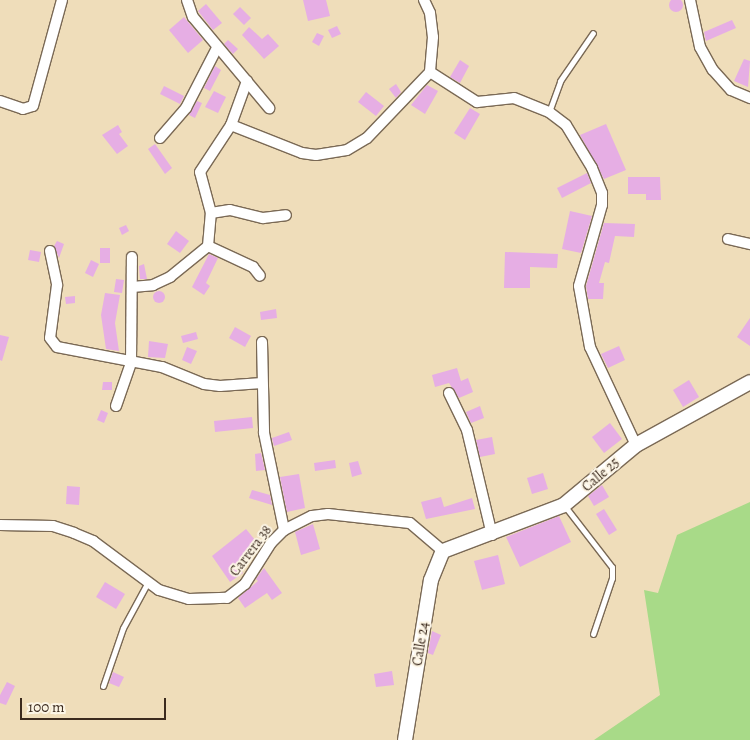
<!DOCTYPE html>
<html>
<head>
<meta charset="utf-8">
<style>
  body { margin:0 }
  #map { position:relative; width:750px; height:740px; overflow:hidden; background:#efddba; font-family:Alegreya,serif }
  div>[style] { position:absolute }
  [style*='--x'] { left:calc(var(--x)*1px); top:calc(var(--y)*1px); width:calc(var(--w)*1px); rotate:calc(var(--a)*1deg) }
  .green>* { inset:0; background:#a8da88 }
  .building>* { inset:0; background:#e6aee4 }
  .round { border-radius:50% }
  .roads { filter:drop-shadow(1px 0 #7a6955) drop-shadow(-1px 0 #7a6955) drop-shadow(0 1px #7a6955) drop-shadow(0 -1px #7a6955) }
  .lane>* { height:5px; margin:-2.5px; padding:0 2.5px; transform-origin:2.5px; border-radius:2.5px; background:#fff }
  .street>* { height:10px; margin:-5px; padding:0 5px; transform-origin:5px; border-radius:5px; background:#fff }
  .secondary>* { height:14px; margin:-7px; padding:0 7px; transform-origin:7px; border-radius:7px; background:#fff }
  span { translate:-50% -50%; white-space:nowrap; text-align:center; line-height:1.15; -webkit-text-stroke:4px #fcf5e5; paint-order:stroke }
  .street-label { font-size:14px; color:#3b2a1e }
  .scale { position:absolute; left:20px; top:698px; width:146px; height:22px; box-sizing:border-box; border:2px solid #3b2a1e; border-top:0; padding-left:6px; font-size:15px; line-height:18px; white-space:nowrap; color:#3b2a1e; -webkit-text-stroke:4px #fcf5e5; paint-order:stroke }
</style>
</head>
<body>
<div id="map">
  <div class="green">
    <div style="clip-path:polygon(750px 502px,750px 740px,594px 740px,660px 695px,644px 590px,658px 593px,677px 535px)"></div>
  </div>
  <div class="building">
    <div class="round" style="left:669px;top:-2px;width:14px;height:14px"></div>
    <div style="clip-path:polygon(303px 0,326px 0,330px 16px,308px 21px)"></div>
    <div style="clip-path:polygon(206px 4px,222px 23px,213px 30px,198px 11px)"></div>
    <div style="clip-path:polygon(240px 7px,251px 18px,244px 25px,233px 14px)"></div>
    <div style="clip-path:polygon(184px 17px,203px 40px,188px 53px,169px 30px)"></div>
    <div style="clip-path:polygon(732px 20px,736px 28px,706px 41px,704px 32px)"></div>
    <div style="clip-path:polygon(337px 26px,341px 34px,332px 38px,328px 30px)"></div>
    <div style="clip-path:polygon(249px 27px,262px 39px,268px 34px,279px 46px,264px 59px,242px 35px)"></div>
    <div style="clip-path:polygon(317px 33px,324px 36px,319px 46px,312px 42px)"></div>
    <div style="clip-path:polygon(228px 40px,238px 49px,233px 54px,224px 44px)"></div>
    <div style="clip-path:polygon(744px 59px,750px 61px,748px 87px,734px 81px)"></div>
    <div style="clip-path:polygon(460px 60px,469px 66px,460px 83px,450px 77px)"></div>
    <div style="clip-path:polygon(215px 66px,221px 70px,210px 91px,204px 88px)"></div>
    <div style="clip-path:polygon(396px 84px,401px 92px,396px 98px,389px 89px)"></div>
    <div style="clip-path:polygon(427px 85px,438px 91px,425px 114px,411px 105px)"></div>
    <div style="clip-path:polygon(164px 86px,184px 96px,180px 104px,160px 94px)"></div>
    <div style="clip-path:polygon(214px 91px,226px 97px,218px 113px,205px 107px)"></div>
    <div style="clip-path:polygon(366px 92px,384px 106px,376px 116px,358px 102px)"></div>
    <div style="clip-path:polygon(197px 101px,202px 103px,195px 118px,189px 115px)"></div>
    <div style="clip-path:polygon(470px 108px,480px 114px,465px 140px,454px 133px)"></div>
    <div style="clip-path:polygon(606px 124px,626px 170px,604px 179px,580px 135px)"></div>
    <div style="clip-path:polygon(118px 125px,122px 132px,119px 134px,128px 146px,117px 154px,102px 135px)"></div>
    <div style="clip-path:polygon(155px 144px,172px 168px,165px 174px,148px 149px)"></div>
    <div style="clip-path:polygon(587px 173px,591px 183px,562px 198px,557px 188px)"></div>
    <div style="clip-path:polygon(628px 177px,660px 177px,661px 200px,646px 200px,646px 194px,628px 194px)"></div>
    <div style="clip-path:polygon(570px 211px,592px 216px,581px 253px,562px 249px)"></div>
    <div style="clip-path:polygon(604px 223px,635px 224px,634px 237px,615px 236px,609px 263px,605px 262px,599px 283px,604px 283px,603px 299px,588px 299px,586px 286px)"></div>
    <div style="clip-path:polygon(126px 225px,129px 231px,122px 235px,119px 228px)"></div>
    <div style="clip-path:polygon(176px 231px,189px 241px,180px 253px,167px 244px)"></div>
    <div style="clip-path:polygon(57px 241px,64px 244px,59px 258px,54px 246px)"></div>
    <div style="clip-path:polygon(100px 248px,110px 248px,110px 263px,100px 263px)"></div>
    <div style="clip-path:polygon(30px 250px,41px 252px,39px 262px,28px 260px)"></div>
    <div style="clip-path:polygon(505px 252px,558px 254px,557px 268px,530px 267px,530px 288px,504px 288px)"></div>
    <div style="clip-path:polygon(209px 254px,218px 258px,206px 283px,210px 286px,204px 295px,192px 287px)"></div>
    <div style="clip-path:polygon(91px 260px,99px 264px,93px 277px,85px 273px)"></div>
    <div style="clip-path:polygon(144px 264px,147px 279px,140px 279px,139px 266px)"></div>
    <div style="clip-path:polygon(116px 279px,124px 280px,122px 293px,114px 292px)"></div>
    <div class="round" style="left:153px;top:291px;width:12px;height:12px"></div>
    <div style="clip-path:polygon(105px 293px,120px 295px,115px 323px,119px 351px,106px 349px,101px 315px)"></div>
    <div style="clip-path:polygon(75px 296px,75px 303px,66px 304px,65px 297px)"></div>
    <div style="clip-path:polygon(276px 309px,277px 318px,261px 320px,260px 312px)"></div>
    <div style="clip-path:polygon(750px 318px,750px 346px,737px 337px)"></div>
    <div style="clip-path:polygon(235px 327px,251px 336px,245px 347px,229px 338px)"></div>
    <div style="clip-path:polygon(196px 332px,198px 339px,183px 343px,181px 336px)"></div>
    <div style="clip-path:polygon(0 335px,9px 337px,2px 361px,0 360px)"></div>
    <div style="clip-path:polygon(149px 341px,168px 344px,165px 358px,148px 357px)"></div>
    <div style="clip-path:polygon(619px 346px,625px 360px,608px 368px,601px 354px)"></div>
    <div style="clip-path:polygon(187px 347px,197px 351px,191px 364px,182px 360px)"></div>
    <div style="clip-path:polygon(457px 368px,461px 381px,468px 378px,473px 392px,459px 398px,449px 383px,435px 387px,432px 375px)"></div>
    <div style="clip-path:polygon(689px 380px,699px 397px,683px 407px,673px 390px)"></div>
    <div style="clip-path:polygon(103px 382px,112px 382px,112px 390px,102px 390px)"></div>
    <div style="clip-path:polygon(480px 406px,484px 418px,471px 423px,466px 412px)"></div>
    <div style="clip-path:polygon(101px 410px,108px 413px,104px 423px,97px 420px)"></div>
    <div style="clip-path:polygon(252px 417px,253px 428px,215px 432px,214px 421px)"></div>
    <div style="clip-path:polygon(610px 423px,622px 439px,604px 453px,592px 437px)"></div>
    <div style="clip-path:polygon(289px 432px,292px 440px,274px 446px,272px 438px)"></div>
    <div style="clip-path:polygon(492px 437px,495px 454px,480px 457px,476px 440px)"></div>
    <div style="clip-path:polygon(261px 453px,265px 470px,256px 471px,255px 454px)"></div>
    <div style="clip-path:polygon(335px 460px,336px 468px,315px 471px,314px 463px)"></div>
    <div style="clip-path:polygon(358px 461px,362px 474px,352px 477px,349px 463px)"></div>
    <div style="clip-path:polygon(543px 473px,548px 489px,532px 494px,527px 478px)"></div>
    <div style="clip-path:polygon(299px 474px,305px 508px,287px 512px,280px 477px)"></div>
    <div style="clip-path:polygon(602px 485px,609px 497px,594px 506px,588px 496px)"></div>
    <div style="clip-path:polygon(67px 486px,80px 487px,79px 505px,66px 504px)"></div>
    <div style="clip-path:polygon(252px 490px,270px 495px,272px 505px,249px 498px)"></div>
    <div style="clip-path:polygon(441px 497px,444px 507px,472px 498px,475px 509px,426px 519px,421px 502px)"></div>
    <div style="clip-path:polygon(604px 509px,617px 530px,609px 535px,596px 514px)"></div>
    <div style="clip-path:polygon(559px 516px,571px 542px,520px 567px,506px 537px)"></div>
    <div style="clip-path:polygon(313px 524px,320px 549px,301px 555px,295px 532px)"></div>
    <div style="clip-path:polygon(246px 529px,259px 545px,237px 563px,243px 573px,230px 582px,212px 556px)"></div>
    <div style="clip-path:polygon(498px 555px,505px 584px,482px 590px,474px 561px)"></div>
    <div style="clip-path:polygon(264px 568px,282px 593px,272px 600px,267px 593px,245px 608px,238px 598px,258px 581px,256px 579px)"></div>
    <div style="clip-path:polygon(105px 582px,125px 594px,116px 609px,96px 597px)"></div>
    <div style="clip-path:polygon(432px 631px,441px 635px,433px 655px,428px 653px)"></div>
    <div style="clip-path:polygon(392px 671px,394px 685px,376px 687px,374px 674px)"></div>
    <div style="clip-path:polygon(113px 672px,124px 677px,119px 687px,109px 683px)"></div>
    <div style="clip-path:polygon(7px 682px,15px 686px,6px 705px,0 703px,0 695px)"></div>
  </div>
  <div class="roads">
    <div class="lane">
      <div style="--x:549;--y:112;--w:33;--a:-70"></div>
      <div style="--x:560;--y:81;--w:58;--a:-55.5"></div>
      <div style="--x:564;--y:505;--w:78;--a:52.3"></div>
      <div style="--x:612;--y:567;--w:11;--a:90"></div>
      <div style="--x:612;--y:578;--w:59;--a:108.7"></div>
      <div style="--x:103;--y:686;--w:61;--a:-71"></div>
      <div style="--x:123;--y:628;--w:52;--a:-61.5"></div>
    </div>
    <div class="street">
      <div style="--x:187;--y:0;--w:18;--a:71"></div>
      <div style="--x:193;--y:17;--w:119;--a:50.1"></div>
      <div style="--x:424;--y:0;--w:14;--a:65"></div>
      <div style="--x:430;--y:13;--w:24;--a:83"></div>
      <div style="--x:433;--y:37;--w:35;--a:95"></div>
      <div style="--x:430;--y:72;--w:56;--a:32.6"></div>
      <div style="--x:477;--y:102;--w:37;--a:-6"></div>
      <div style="--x:514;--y:98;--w:38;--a:22"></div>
      <div style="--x:549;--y:112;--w:21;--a:37"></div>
      <div style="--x:566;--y:125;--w:50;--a:58.8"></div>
      <div style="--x:592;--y:168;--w:27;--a:68"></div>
      <div style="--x:602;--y:193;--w:12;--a:90"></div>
      <div style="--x:602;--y:205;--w:84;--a:105.9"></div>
      <div style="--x:579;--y:286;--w:62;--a:79.8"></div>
      <div style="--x:590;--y:347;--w:108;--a:64.9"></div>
      <div style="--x:690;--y:0;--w:48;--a:78"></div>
      <div style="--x:700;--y:47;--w:26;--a:61"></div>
      <div style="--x:713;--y:70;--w:27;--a:48"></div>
      <div style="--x:731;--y:90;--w:21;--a:23"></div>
      <div style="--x:0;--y:101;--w:24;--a:19"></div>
      <div style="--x:23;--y:109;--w:10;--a:-17"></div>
      <div style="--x:33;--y:106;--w:110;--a:-74.7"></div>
      <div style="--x:231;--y:125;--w:76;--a:21.5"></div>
      <div style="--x:302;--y:153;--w:14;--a:8"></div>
      <div style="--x:316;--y:155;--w:31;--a:-9"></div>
      <div style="--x:347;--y:150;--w:23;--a:-31"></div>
      <div style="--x:367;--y:138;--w:91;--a:-46.3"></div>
      <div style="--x:160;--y:138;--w:40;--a:-49"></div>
      <div style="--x:186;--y:108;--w:68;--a:-62.7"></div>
      <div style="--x:211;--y:213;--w:19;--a:-9"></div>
      <div style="--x:230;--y:210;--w:34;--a:14"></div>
      <div style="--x:263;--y:218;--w:23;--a:-7"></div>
      <div style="--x:728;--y:239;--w:23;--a:13"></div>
      <div style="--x:208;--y:246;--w:50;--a:25"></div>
      <div style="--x:253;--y:267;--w:11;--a:52"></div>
      <div style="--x:50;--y:251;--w:35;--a:78"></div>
      <div style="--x:57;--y:285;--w:53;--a:97.5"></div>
      <div style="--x:50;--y:338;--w:11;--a:52"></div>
      <div style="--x:57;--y:347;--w:107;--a:10.8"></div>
      <div style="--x:162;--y:367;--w:45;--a:22"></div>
      <div style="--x:204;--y:384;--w:16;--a:7"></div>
      <div style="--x:220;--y:386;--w:42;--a:-4.1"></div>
      <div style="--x:132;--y:287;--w:21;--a:-5"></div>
      <div style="--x:153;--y:285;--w:19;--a:-25"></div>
      <div style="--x:170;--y:277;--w:49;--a:-39.2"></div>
      <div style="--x:208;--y:246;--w:33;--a:-85"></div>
      <div style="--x:211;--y:213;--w:42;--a:-105"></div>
      <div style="--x:200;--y:172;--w:56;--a:-56.6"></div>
      <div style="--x:231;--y:125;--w:47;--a:-70"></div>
      <div style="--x:262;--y:342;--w:91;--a:88.7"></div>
      <div style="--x:264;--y:433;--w:99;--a:78.3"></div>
      <div style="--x:449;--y:393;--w:41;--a:64.1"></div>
      <div style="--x:467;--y:430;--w:108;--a:76.6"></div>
      <div style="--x:116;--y:406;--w:46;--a:-70.8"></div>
      <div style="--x:131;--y:363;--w:106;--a:-89.5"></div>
      <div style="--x:0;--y:525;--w:53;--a:1.1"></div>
      <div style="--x:53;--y:526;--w:22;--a:18"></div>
      <div style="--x:74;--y:533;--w:21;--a:23"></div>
      <div style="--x:93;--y:541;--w:82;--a:36.6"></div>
      <div style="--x:159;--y:590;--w:31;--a:17"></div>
      <div style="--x:189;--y:599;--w:38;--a:-2"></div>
      <div style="--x:227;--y:598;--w:23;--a:-38"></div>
      <div style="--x:245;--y:584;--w:49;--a:-57.6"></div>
      <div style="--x:271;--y:543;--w:18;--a:-45"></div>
      <div style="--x:284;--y:530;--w:31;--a:-27"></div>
      <div style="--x:312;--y:516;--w:16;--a:-7"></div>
      <div style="--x:328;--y:514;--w:82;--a:6.3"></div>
      <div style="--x:410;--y:523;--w:43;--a:40.3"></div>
    </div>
    <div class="secondary">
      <div style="--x:405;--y:740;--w:162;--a:-80.8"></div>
      <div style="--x:431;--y:580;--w:31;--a:-68"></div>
      <div style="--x:443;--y:551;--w:129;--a:-20.8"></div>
      <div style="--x:564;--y:505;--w:94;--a:-39.8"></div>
      <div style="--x:636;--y:445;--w:130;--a:-28.9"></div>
    </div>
  </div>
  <div class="street-label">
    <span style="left:601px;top:475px;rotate:-40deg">Calle 25</span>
    <span style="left:251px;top:551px;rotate:-53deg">Carrera 38</span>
    <span style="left:421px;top:644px;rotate:-81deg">Calle 24</span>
  </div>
  <div class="scale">100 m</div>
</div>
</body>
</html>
